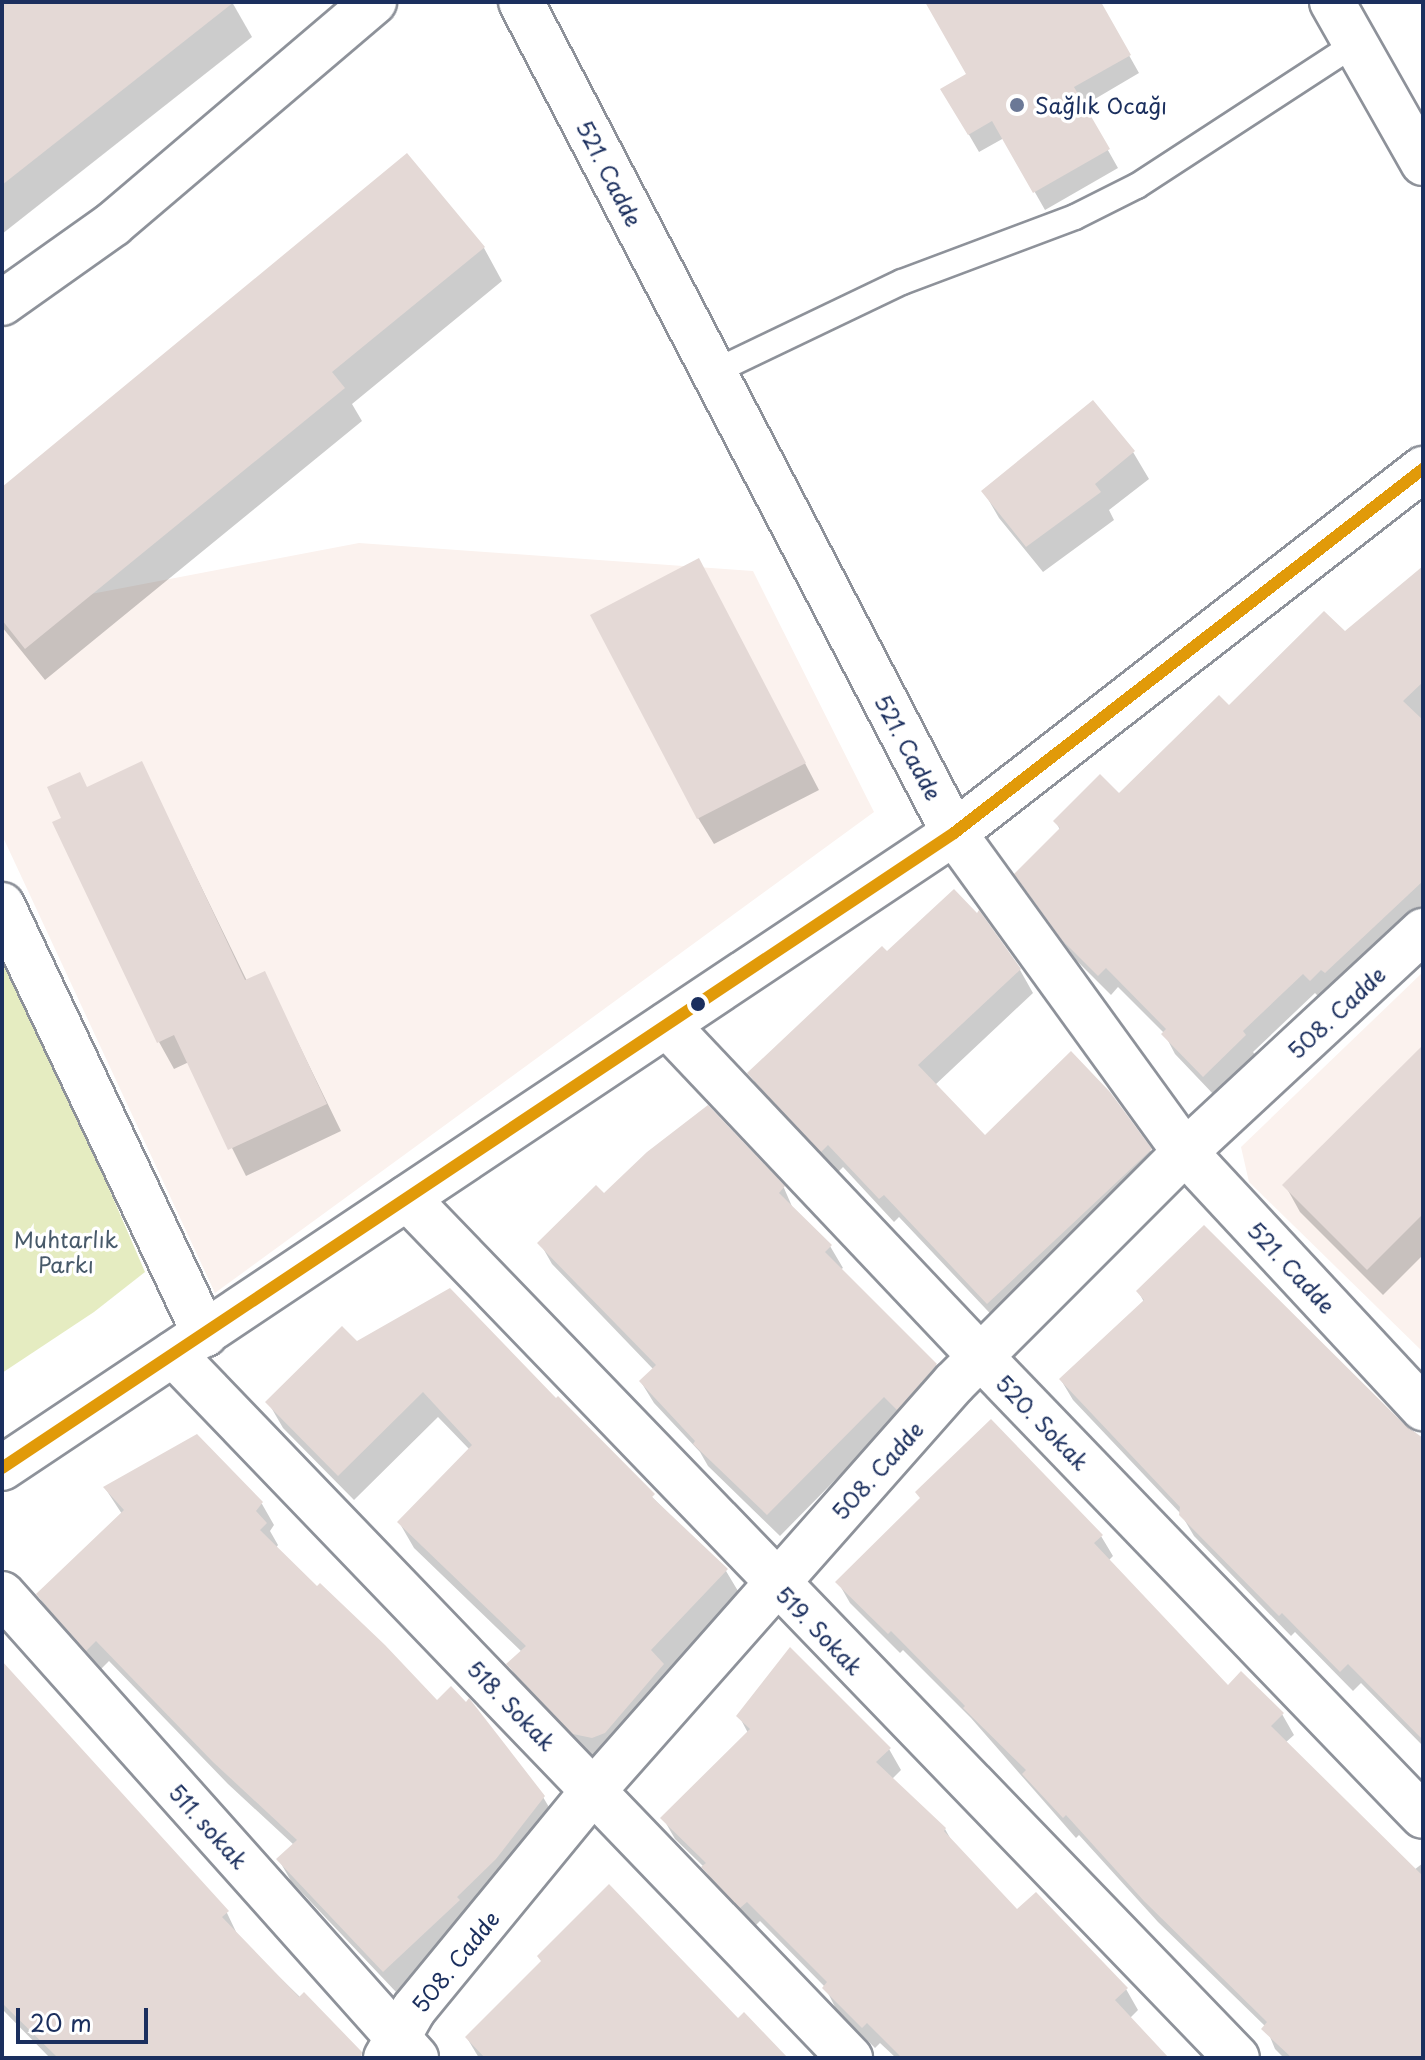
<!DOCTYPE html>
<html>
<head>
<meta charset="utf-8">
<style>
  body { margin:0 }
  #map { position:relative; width:1425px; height:2060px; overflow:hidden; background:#fff; font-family:"Playpen Sans",sans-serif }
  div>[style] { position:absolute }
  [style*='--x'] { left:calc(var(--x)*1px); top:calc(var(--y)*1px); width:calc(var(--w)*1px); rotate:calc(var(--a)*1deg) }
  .built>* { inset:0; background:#fbf2ee }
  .green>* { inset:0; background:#e5ecc1 }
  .shadow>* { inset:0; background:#0003 }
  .building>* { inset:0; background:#e4d9d6 }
  .roads { filter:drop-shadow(2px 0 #8e929a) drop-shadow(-2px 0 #8e929a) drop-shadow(0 2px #8e929a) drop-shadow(0 -2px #8e929a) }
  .lane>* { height:24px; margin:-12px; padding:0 12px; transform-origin:12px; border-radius:12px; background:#fff }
  .street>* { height:44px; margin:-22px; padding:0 22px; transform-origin:22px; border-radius:22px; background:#fff }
  .secondary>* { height:44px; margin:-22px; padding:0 22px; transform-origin:22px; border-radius:22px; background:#fff }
  .bus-1>* { height:12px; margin:-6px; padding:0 6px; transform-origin:6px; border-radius:6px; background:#e19a09 }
  .dots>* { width:22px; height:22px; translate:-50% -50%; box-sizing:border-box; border:4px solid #fff; border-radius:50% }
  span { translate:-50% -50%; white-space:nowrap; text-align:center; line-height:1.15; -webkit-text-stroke:7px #fff; paint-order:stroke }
  .poi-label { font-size:22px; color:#1b2f5e }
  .left { translate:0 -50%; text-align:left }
  .street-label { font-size:22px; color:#1b2f5e }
  .park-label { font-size:22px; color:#485a6a }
  .frame { position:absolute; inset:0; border:4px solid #1b2f5e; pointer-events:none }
  .scale { position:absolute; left:16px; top:2008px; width:132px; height:36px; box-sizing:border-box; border:4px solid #1b2f5e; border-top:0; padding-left:10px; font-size:24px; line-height:28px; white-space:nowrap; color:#1b2f5e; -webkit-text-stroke:6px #fff; paint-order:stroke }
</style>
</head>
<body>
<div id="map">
  <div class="built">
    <div style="clip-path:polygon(359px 543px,753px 571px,874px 812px,215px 1293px,2px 835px,2px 611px)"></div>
    <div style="clip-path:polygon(1423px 972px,1423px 1352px,1249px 1182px,1241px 1147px)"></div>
  </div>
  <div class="green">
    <div style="clip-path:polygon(2px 941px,145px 1272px,94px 1312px,2px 1373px)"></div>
  </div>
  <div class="shadow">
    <div style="clip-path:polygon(2px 2px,232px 2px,252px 37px,2px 234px)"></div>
    <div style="clip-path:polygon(927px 2px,1099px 2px,1139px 73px,1083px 106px,1118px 168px,1045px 210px,1004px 138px,979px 152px,943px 90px,969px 75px)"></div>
    <div style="clip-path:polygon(407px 156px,484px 248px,502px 281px,352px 404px,362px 421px,45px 680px,2px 627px,2px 489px)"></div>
    <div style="clip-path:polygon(1133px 452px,1149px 479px,1109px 510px,1114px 520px,1043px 572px,999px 518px,984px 492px)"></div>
    <div style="clip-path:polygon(1423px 569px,1423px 912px,1322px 1000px,1315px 993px,1253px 1052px,1256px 1056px,1215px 1096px,1175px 1054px,1164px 1033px,1118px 987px,1111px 995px,1076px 960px,1017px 874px,1060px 830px,1056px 822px,1119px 795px,1229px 707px,1344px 634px)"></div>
    <div style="clip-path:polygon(713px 587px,819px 790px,714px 844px,698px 818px)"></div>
    <div style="clip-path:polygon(141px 763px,247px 981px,264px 973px,341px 1131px,246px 1176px,189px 1062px,174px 1069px,159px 1042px,55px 823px,63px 819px,87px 789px)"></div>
    <div style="clip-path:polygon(887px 954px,1020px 970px,1033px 993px,935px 1085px,985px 1138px,1150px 1150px,1164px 1173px,1002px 1326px,899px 1217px,894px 1222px,843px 1167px,836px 1174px,763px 1097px,750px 1074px)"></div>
    <div style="clip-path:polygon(1423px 1048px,1423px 1255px,1383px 1295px,1300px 1212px,1285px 1185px)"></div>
    <div style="clip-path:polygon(708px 1108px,784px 1188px,794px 1211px,830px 1246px,843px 1268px,840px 1270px,936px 1365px,948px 1387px,897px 1417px,780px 1536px,708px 1466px,700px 1452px,654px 1403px,641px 1382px,654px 1370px,552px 1264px,540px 1243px,604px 1196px)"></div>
    <div style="clip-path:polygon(1138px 1291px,1423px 1456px,1423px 1746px,1361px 1683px,1353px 1691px,1295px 1632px,1291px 1636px,1194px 1536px,1181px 1514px,1073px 1400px,1061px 1380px,1144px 1302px)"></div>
    <div style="clip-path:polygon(357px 1343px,556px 1401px,726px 1571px,741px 1596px,667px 1674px,677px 1691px,608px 1763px,589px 1759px,524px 1690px,509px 1665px,522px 1652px,414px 1548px,399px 1522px,470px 1450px,438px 1417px,354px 1500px,283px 1428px,268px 1402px)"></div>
    <div style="clip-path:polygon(105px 1488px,262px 1504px,274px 1525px,270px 1531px,278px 1545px,276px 1548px,437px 1702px,543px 1797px,556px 1819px,471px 1923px,396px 1992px,291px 1881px,279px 1860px,294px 1845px,228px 1784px,109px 1661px,99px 1671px,51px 1616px,38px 1595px,122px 1514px)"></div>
    <div style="clip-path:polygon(1101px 1536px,1113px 1556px,1108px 1561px,1228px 1687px,1282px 1714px,1294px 1735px,1285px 1743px,1414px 1870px,1423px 1863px,1423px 2058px,1284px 2058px,1275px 2049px,1266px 2027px,1158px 1922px,1079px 1835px,1076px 1838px,971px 1718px,903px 1650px,900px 1653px,850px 1603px,838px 1582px)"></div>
    <div style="clip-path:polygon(12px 1675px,227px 1913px,239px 1938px,363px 2058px,50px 2058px,2px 2009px,2px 1676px)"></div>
    <div style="clip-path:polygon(739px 1716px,889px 1749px,901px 1770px,891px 1780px,945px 1829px,954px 1845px,1017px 1912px,1126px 1989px,1138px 2010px,1129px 2019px,1166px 2058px,896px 2058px,880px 2043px,875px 2048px,836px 2009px,825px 1987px,760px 1921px,753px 1928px,716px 1889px,704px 1867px,675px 1839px,663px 1818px,748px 1733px)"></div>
    <div style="clip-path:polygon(738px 2021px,785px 2058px,479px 2058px,467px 2038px)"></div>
  </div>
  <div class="building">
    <div style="clip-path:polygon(2px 2px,234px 2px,2px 185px)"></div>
    <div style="clip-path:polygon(925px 2px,1101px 2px,1131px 55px,1074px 87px,1110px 149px,1033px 193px,992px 121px,968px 135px,940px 89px,966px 74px)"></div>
    <div style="clip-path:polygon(407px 153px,485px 247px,332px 372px,345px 388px,25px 649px,2px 620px,2px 487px)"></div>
    <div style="clip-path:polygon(1093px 400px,1135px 451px,1095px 484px,1101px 492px,1026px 547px,981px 491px)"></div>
    <div style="clip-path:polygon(699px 558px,806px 763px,697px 819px,590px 615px)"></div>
    <div style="clip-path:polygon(1423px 566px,1423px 682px,1403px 701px,1423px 720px,1423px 881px,1325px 973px,1321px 970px,1310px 981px,1303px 974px,1243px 1031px,1246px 1035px,1203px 1077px,1161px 1034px,1166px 1029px,1106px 968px,1098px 976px,1062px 940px,1014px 874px,1060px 828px,1053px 821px,1100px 774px,1119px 793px,1219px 695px,1229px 705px,1324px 611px,1345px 631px)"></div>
    <div style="clip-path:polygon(142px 761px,245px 980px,265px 971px,327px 1104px,228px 1150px,174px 1035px,157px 1043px,52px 822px,61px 818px,47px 787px,80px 772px,87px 787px)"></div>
    <div style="clip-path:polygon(954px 889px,977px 913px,979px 910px,1021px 969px,918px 1065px,985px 1135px,1071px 1051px,1110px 1092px,1152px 1149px,987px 1304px,884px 1195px,879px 1199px,828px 1145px,821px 1152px,747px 1073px,882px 946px,887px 951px)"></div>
    <div style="clip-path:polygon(1423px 1045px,1423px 1214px,1367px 1270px,1282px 1185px)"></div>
    <div style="clip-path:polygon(708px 1105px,785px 1186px,779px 1193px,832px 1245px,825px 1252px,937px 1364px,897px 1410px,884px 1397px,767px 1515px,693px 1444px,695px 1441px,639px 1381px,656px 1365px,537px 1243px,596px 1185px,604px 1193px,647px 1152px)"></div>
    <div style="clip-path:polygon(1204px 1225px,1405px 1425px,1423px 1438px,1423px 1740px,1348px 1664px,1340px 1672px,1282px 1613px,1279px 1616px,1179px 1515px,1180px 1507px,1059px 1379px,1144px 1300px,1136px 1291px)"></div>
    <div style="clip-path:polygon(450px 1288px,556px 1398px,558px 1396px,655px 1494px,652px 1497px,728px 1569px,651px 1650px,664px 1664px,605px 1733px,592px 1738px,573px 1734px,506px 1664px,526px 1646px,397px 1522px,472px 1445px,423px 1392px,338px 1476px,265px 1402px,342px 1326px,357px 1341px)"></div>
    <div style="clip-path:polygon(991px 1419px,1103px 1535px,1094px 1543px,1228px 1685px,1241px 1671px,1284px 1713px,1271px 1726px,1423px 1876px,1423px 2058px,1292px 2058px,1261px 2029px,1267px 2022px,1144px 1901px,1066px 1815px,1063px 1818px,1022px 1774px,1026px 1770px,963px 1708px,965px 1706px,891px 1631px,888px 1634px,835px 1582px,920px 1498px,915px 1492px)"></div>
    <div style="clip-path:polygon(197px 1434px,263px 1502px,256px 1511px,267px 1523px,260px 1530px,317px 1586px,320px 1583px,385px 1645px,437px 1700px,451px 1686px,466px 1702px,469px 1698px,545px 1796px,496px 1859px,457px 1897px,460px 1900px,383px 1972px,276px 1859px,297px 1840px,213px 1762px,96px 1641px,86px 1651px,36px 1594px,124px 1510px,103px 1487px)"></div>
    <div style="clip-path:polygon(790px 1647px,891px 1748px,876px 1762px,946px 1828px,944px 1831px,1017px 1909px,1036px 1892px,1128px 1988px,1115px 2000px,1169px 2058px,902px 2058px,867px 2023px,862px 2028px,822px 1988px,827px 1982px,747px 1902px,740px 1908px,701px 1867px,706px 1863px,660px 1818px,750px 1729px,736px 1716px)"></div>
    <div style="clip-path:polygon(2px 1661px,229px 1911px,222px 1917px,299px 1997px,304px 1992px,362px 2052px,361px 2058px,58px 2058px,2px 2003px)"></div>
    <div style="clip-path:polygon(609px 1884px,738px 2018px,744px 2012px,788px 2058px,485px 2058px,465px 2037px,541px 1961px,537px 1956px)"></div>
  </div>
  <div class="roads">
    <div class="lane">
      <div style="--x:714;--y:372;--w:208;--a:-25.6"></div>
      <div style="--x:902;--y:282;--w:185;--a:-20.6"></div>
      <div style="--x:1075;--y:217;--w:69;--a:-26.6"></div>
      <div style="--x:1137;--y:186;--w:260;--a:-33.1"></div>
    </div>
    <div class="street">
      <div style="--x:521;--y:2;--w:937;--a:62.48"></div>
      <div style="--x:954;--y:833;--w:394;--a:54.1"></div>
      <div style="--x:1185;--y:1152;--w:350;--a:47.1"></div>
      <div style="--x:2;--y:303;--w:136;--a:-35.4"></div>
      <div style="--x:113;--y:224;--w:343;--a:-40.4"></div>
      <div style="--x:2;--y:905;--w:475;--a:64.7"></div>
      <div style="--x:667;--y:1025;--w:457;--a:46.6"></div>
      <div style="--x:981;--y:1357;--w:637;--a:46.08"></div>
      <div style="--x:407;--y:1198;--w:1195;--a:46.02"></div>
      <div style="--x:173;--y:1354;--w:977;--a:46.12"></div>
      <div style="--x:2;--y:1594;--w:622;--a:48.26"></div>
      <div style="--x:386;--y:2058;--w:56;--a:-60.3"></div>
      <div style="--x:414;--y:2009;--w:283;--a:-50.6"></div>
      <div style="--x:594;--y:1790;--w:543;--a:-48.51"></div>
      <div style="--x:954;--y:1383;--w:327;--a:-45"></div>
      <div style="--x:1185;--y:1152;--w:325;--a:-42.9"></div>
    </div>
    <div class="secondary">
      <div style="--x:1332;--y:2;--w:185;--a:60.5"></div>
      <div style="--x:2;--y:1468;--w:1144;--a:-33.7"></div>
      <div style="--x:954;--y:833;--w:594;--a:-37.82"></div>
    </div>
  </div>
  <div class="bus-1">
    <div style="--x:2;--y:1468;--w:1144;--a:-33.7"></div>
    <div style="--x:954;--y:833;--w:594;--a:-37.82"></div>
  </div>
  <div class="dots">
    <div style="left:1017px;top:105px;background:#6b7896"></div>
    <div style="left:698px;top:1004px;background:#1b2f5e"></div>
  </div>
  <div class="poi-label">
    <span class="left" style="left:1035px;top:105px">Sağlık Ocağı</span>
  </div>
  <div class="street-label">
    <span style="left:610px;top:173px;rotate:63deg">521. Cadde</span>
    <span style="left:909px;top:747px;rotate:62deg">521. Cadde</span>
    <span style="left:1336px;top:1012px;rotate:-43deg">508. Cadde</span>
    <span style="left:1292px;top:1267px;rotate:47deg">521. Cadde</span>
    <span style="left:1043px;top:1422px;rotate:46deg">520. Sokak</span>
    <span style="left:877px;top:1470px;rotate:-48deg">508. Cadde</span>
    <span style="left:820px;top:1630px;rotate:46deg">519. Sokak</span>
    <span style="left:512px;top:1705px;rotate:46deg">518. Sokak</span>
    <span style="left:209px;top:1826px;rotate:48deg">511. sokak</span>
    <span style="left:455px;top:1961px;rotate:-51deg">508. Cadde</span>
  </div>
  <div class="park-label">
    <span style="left:66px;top:1251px">Muhtarlık<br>Parkı</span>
  </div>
  <div class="frame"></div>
  <div class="scale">20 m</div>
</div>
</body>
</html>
